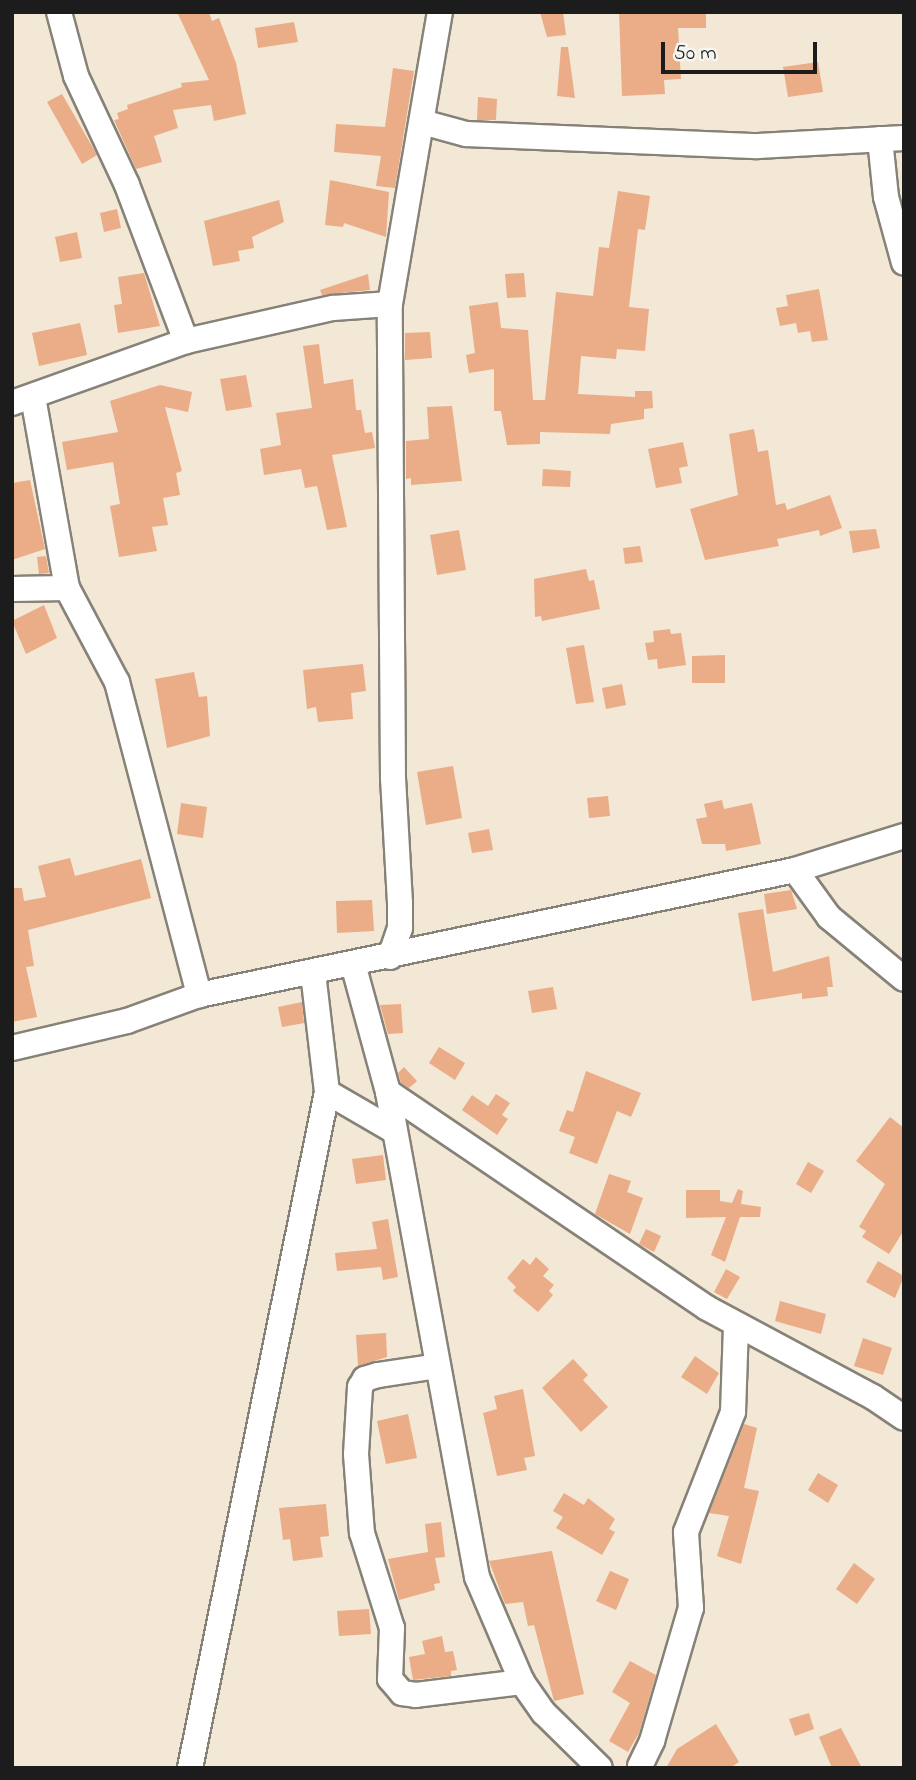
<!DOCTYPE html>
<html>
<head>
<meta charset="utf-8">
<style>
  body { margin:0 }
  #map { position:relative; width:916px; height:1780px; overflow:hidden; background:#f2e8d5; font-family:"Indie Flower",sans-serif }
  div>[style] { position:absolute }
  [style*='--x'] { left:calc(var(--x)*1px); top:calc(var(--y)*1px); width:calc(var(--w)*1px); rotate:calc(var(--a)*1deg) }
  .building>* { inset:0; background:#ebac88 }
  .roads { filter:drop-shadow(2px 0 #878278) drop-shadow(-2px 0 #878278) drop-shadow(0 2px #878278) drop-shadow(0 -2px #878278) }
  .street>* { height:24px; margin:-12px; padding:0 12px; transform-origin:12px; border-radius:12px; background:#fff }
  span { translate:-50% -50%; white-space:nowrap; text-align:center; line-height:1.15; -webkit-text-stroke:5px #f6f6f2; paint-order:stroke }
  .frame { position:absolute; inset:0; border:14px solid #1c1c1c; pointer-events:none }
  .scale { position:absolute; left:661px; top:42px; width:156px; height:32px; box-sizing:border-box; border:4px solid #1c1c1c; border-top:0; padding-left:9px; font-size:21px; line-height:24px; white-space:nowrap; color:#1c1c1c; -webkit-text-stroke:5px #f6f6f2; paint-order:stroke }
</style>
</head>
<body>
<div id="map">
  <div class="building">
    <div style="clip-path:polygon(177px 12px,209px 12px,212px 21px,219px 18px,236px 63px,246px 114px,214px 121px,211px 105px,173px 110px,178px 128px,154px 136px,162px 162px,136px 169px,114px 120px,119px 119px,117px 113px,128px 109px,127px 105px,182px 87px,181px 83px,209px 80px)"></div>
    <div style="clip-path:polygon(540px 12px,563px 12px,566px 35px,547px 37px)"></div>
    <div style="clip-path:polygon(619px 12px,706px 12px,706px 28px,678px 28px,681px 79px,664px 80px,665px 94px,622px 96px)"></div>
    <div style="clip-path:polygon(294px 22px,298px 42px,258px 48px,255px 28px)"></div>
    <div style="clip-path:polygon(561px 47px,568px 47px,575px 98px,557px 96px)"></div>
    <div style="clip-path:polygon(818px 62px,823px 92px,788px 97px,783px 67px)"></div>
    <div style="clip-path:polygon(393px 68px,414px 71px,395px 188px,376px 186px,381px 156px,334px 152px,336px 124px,385px 127px)"></div>
    <div style="clip-path:polygon(62px 94px,97px 155px,82px 164px,47px 102px)"></div>
    <div style="clip-path:polygon(478px 97px,497px 99px,496px 120px,477px 120px)"></div>
    <div style="clip-path:polygon(330px 180px,389px 192px,386px 237px,344px 223px,343px 227px,325px 225px)"></div>
    <div style="clip-path:polygon(618px 191px,650px 196px,645px 230px,638px 229px,629px 307px,649px 309px,645px 351px,617px 349px,616px 359px,581px 356px,578px 394px,635px 397px,635px 391px,652px 391px,653px 408px,644px 409px,644px 419px,611px 424px,610px 434px,540px 432px,540px 444px,507px 445px,501px 411px,494px 411px,494px 369px,469px 373px,466px 355px,475px 353px,469px 306px,498px 302px,501px 328px,528px 330px,533px 400px,545px 400px,556px 292px,593px 296px,599px 247px,609px 248px)"></div>
    <div style="clip-path:polygon(279px 200px,284px 222px,252px 237px,254px 248px,238px 251px,240px 261px,213px 266px,204px 221px)"></div>
    <div style="clip-path:polygon(117px 209px,121px 228px,104px 232px,100px 213px)"></div>
    <div style="clip-path:polygon(77px 232px,82px 258px,60px 262px,55px 237px)"></div>
    <div style="clip-path:polygon(144px 273px,160px 326px,118px 333px,114px 305px,122px 304px,118px 277px)"></div>
    <div style="clip-path:polygon(524px 273px,526px 297px,507px 298px,505px 274px)"></div>
    <div style="clip-path:polygon(368px 274px,370px 290px,322px 295px,320px 290px)"></div>
    <div style="clip-path:polygon(819px 289px,828px 340px,812px 342px,810px 331px,798px 333px,796px 323px,780px 326px,776px 308px,788px 306px,786px 295px)"></div>
    <div style="clip-path:polygon(80px 323px,87px 355px,39px 366px,32px 333px)"></div>
    <div style="clip-path:polygon(430px 332px,432px 358px,405px 360px,405px 333px)"></div>
    <div style="clip-path:polygon(319px 344px,324px 384px,353px 379px,356px 410px,361px 410px,365px 433px,372px 432px,375px 448px,332px 455px,347px 527px,327px 530px,317px 486px,305px 488px,301px 469px,264px 475px,260px 449px,281px 445px,276px 413px,312px 408px,303px 346px)"></div>
    <div style="clip-path:polygon(246px 375px,252px 407px,226px 411px,220px 379px)"></div>
    <div style="clip-path:polygon(160px 385px,192px 392px,188px 412px,165px 407px,182px 471px,176px 473px,180px 495px,163px 498px,168px 525px,152px 527px,157px 551px,119px 557px,110px 506px,120px 504px,113px 462px,67px 470px,62px 442px,118px 432px,110px 401px)"></div>
    <div style="clip-path:polygon(452px 406px,462px 481px,411px 485px,411px 478px,406px 479px,406px 441px,429px 439px,427px 407px)"></div>
    <div style="clip-path:polygon(754px 429px,758px 452px,768px 450px,776px 505px,785px 503px,787px 510px,830px 495px,842px 528px,820px 536px,819px 530px,777px 539px,779px 546px,705px 560px,690px 509px,738px 495px,729px 434px)"></div>
    <div style="clip-path:polygon(683px 442px,688px 466px,679px 468px,682px 483px,656px 488px,648px 449px)"></div>
    <div style="clip-path:polygon(543px 469px,571px 471px,570px 487px,542px 486px)"></div>
    <div style="clip-path:polygon(30px 480px,45px 549px,12px 560px,12px 483px)"></div>
    <div style="clip-path:polygon(876px 529px,880px 548px,853px 553px,849px 531px)"></div>
    <div style="clip-path:polygon(459px 530px,466px 570px,437px 575px,430px 535px)"></div>
    <div style="clip-path:polygon(640px 546px,643px 562px,625px 564px,623px 548px)"></div>
    <div style="clip-path:polygon(46px 556px,49px 573px,39px 574px,37px 557px)"></div>
    <div style="clip-path:polygon(586px 569px,589px 581px,594px 580px,600px 609px,542px 621px,541px 616px,535px 617px,534px 579px)"></div>
    <div style="clip-path:polygon(44px 605px,57px 638px,26px 654px,12px 621px)"></div>
    <div style="clip-path:polygon(670px 629px,671px 634px,681px 633px,686px 665px,658px 669px,657px 659px,648px 660px,645px 643px,654px 642px,653px 631px)"></div>
    <div style="clip-path:polygon(584px 645px,594px 702px,576px 704px,566px 648px)"></div>
    <div style="clip-path:polygon(725px 655px,725px 683px,692px 683px,692px 656px)"></div>
    <div style="clip-path:polygon(363px 664px,366px 691px,351px 693px,353px 719px,318px 722px,316px 707px,307px 709px,303px 670px)"></div>
    <div style="clip-path:polygon(194px 672px,199px 697px,207px 696px,210px 736px,167px 748px,155px 679px)"></div>
    <div style="clip-path:polygon(622px 684px,626px 705px,606px 709px,602px 688px)"></div>
    <div style="clip-path:polygon(453px 766px,462px 818px,426px 825px,417px 772px)"></div>
    <div style="clip-path:polygon(608px 796px,610px 816px,589px 818px,587px 798px)"></div>
    <div style="clip-path:polygon(722px 800px,724px 809px,752px 803px,761px 844px,726px 851px,725px 844px,702px 844px,696px 819px,707px 817px,704px 804px)"></div>
    <div style="clip-path:polygon(181px 803px,207px 807px,203px 838px,177px 834px)"></div>
    <div style="clip-path:polygon(489px 829px,493px 850px,472px 853px,468px 833px)"></div>
    <div style="clip-path:polygon(70px 858px,75px 876px,141px 859px,151px 898px,28px 930px,34px 966px,26px 967px,37px 1017px,12px 1022px,12px 888px,22px 888px,24px 901px,46px 897px,38px 866px)"></div>
    <div style="clip-path:polygon(791px 890px,797px 909px,767px 914px,764px 894px)"></div>
    <div style="clip-path:polygon(372px 900px,374px 931px,337px 933px,336px 901px)"></div>
    <div style="clip-path:polygon(763px 909px,773px 972px,829px 956px,833px 987px,827px 987px,828px 996px,802px 999px,802px 993px,752px 1001px,738px 913px)"></div>
    <div style="clip-path:polygon(553px 987px,557px 1009px,532px 1013px,528px 991px)"></div>
    <div style="clip-path:polygon(302px 1002px,304px 1023px,282px 1027px,278px 1007px)"></div>
    <div style="clip-path:polygon(401px 1004px,403px 1033px,388px 1034px,380px 1005px)"></div>
    <div style="clip-path:polygon(439px 1047px,465px 1063px,455px 1080px,429px 1063px)"></div>
    <div style="clip-path:polygon(404px 1067px,417px 1081px,409px 1088px,401px 1083px,398px 1073px)"></div>
    <div style="clip-path:polygon(586px 1071px,641px 1093px,631px 1117px,617px 1111px,597px 1164px,569px 1153px,575px 1137px,559px 1131px,567px 1110px,573px 1112px)"></div>
    <div style="clip-path:polygon(496px 1094px,510px 1103px,502px 1115px,508px 1119px,497px 1135px,462px 1110px,472px 1095px,488px 1106px)"></div>
    <div style="clip-path:polygon(890px 1117px,904px 1128px,904px 1230px,889px 1254px,862px 1237px,866px 1231px,859px 1227px,885px 1184px,856px 1161px)"></div>
    <div style="clip-path:polygon(383px 1155px,386px 1180px,356px 1184px,352px 1159px)"></div>
    <div style="clip-path:polygon(808px 1162px,824px 1171px,811px 1193px,796px 1184px)"></div>
    <div style="clip-path:polygon(609px 1174px,631px 1181px,627px 1192px,643px 1198px,630px 1234px,595px 1214px)"></div>
    <div style="clip-path:polygon(738px 1189px,743px 1191px,741px 1204px,761px 1207px,760px 1217px,740px 1217px,725px 1262px,711px 1255px,726px 1217px,686px 1218px,686px 1190px,720px 1190px,720px 1201px,732px 1203px)"></div>
    <div style="clip-path:polygon(388px 1219px,398px 1277px,383px 1280px,381px 1267px,337px 1271px,335px 1253px,377px 1249px,372px 1222px)"></div>
    <div style="clip-path:polygon(646px 1229px,661px 1236px,654px 1252px,639px 1244px)"></div>
    <div style="clip-path:polygon(536px 1257px,549px 1269px,543px 1276px,554px 1285px,549px 1291px,553px 1295px,538px 1312px,513px 1291px,516px 1287px,507px 1278px,523px 1259px,530px 1265px)"></div>
    <div style="clip-path:polygon(878px 1261px,904px 1276px,895px 1298px,866px 1282px)"></div>
    <div style="clip-path:polygon(726px 1269px,740px 1277px,727px 1299px,714px 1292px)"></div>
    <div style="clip-path:polygon(780px 1301px,826px 1314px,821px 1334px,775px 1321px)"></div>
    <div style="clip-path:polygon(386px 1333px,387px 1357px,358px 1366px,356px 1335px)"></div>
    <div style="clip-path:polygon(863px 1338px,892px 1348px,883px 1375px,854px 1366px)"></div>
    <div style="clip-path:polygon(695px 1356px,719px 1373px,707px 1394px,681px 1377px)"></div>
    <div style="clip-path:polygon(573px 1359px,588px 1375px,583px 1380px,608px 1407px,581px 1432px,542px 1388px)"></div>
    <div style="clip-path:polygon(523px 1389px,535px 1456px,524px 1458px,527px 1470px,497px 1476px,483px 1413px,497px 1409px,494px 1396px)"></div>
    <div style="clip-path:polygon(408px 1414px,417px 1458px,386px 1464px,377px 1421px)"></div>
    <div style="clip-path:polygon(744px 1424px,757px 1428px,744px 1488px,759px 1491px,741px 1564px,717px 1556px,729px 1516px,709px 1513px)"></div>
    <div style="clip-path:polygon(818px 1473px,838px 1485px,828px 1503px,808px 1490px)"></div>
    <div style="clip-path:polygon(564px 1493px,584px 1505px,588px 1498px,615px 1519px,609px 1529px,615px 1532px,602px 1555px,556px 1528px,563px 1517px,553px 1511px)"></div>
    <div style="clip-path:polygon(326px 1504px,329px 1536px,320px 1537px,323px 1557px,293px 1561px,290px 1539px,283px 1540px,279px 1508px)"></div>
    <div style="clip-path:polygon(441px 1522px,445px 1557px,435px 1558px,440px 1583px,434px 1584px,435px 1590px,399px 1600px,388px 1559px,428px 1552px,425px 1524px)"></div>
    <div style="clip-path:polygon(552px 1551px,584px 1694px,554px 1701px,534px 1625px,528px 1626px,523px 1602px,505px 1604px,489px 1561px)"></div>
    <div style="clip-path:polygon(854px 1563px,875px 1579px,857px 1604px,836px 1589px)"></div>
    <div style="clip-path:polygon(610px 1571px,629px 1579px,616px 1610px,596px 1601px)"></div>
    <div style="clip-path:polygon(369px 1609px,371px 1634px,339px 1636px,337px 1611px)"></div>
    <div style="clip-path:polygon(442px 1636px,445px 1652px,453px 1651px,457px 1670px,451px 1671px,451px 1676px,413px 1680px,409px 1657px,425px 1654px,422px 1641px)"></div>
    <div style="clip-path:polygon(630px 1661px,656px 1675px,639px 1733px,628px 1752px,609px 1741px,630px 1703px,612px 1692px)"></div>
    <div style="clip-path:polygon(809px 1713px,814px 1729px,795px 1736px,789px 1719px)"></div>
    <div style="clip-path:polygon(716px 1724px,739px 1762px,730px 1768px,666px 1768px,677px 1749px)"></div>
    <div style="clip-path:polygon(841px 1728px,862px 1768px,832px 1768px,819px 1737px)"></div>
  </div>
  <div class="roads">
    <div class="street">
      <div style="--x:59;--y:12;--w:66;--a:75.1"></div>
      <div style="--x:76;--y:76;--w:120;--a:64.9"></div>
      <div style="--x:127;--y:185;--w:167;--a:69.3"></div>
      <div style="--x:422;--y:122;--w:46;--a:15.3"></div>
      <div style="--x:466;--y:134;--w:292;--a:2.4"></div>
      <div style="--x:758;--y:146;--w:146;--a:-3.1"></div>
      <div style="--x:880;--y:139;--w:58;--a:84.1"></div>
      <div style="--x:886;--y:197;--w:68;--a:74.7"></div>
      <div style="--x:33;--y:397;--w:194;--a:79.9"></div>
      <div style="--x:67;--y:588;--w:106;--a:62"></div>
      <div style="--x:117;--y:682;--w:324;--a:75.3"></div>
      <div style="--x:12;--y:403;--w:185;--a:-19.6"></div>
      <div style="--x:186;--y:341;--w:151;--a:-12.7"></div>
      <div style="--x:333;--y:308;--w:57;--a:-4"></div>
      <div style="--x:12;--y:589;--w:55;--a:-1"></div>
      <div style="--x:795;--y:870;--w:58;--a:54.1"></div>
      <div style="--x:829;--y:917;--w:97;--a:39.6"></div>
      <div style="--x:390;--y:957;--w:31;--a:-71"></div>
      <div style="--x:400;--y:928;--w:25;--a:-90"></div>
      <div style="--x:400;--y:903;--w:124;--a:-93.2"></div>
      <div style="--x:393;--y:779;--w:475;--a:-90.4"></div>
      <div style="--x:390;--y:304;--w:296;--a:-80.3"></div>
      <div style="--x:353;--y:964;--w:133;--a:74.7"></div>
      <div style="--x:388;--y:1092;--w:493;--a:79.6"></div>
      <div style="--x:477;--y:1577;--w:114;--a:66.8"></div>
      <div style="--x:522;--y:1682;--w:38;--a:55"></div>
      <div style="--x:544;--y:1713;--w:78;--a:44.5"></div>
      <div style="--x:12;--y:1048;--w:118;--a:-13.2"></div>
      <div style="--x:127;--y:1021;--w:77;--a:-19.9"></div>
      <div style="--x:199;--y:995;--w:609;--a:-11.85"></div>
      <div style="--x:795;--y:870;--w:114;--a:-17.3"></div>
      <div style="--x:327;--y:1092;--w:78;--a:30.2"></div>
      <div style="--x:388;--y:1092;--w:385;--a:34.1"></div>
      <div style="--x:707;--y:1308;--w:188;--a:28.2"></div>
      <div style="--x:873;--y:1397;--w:37;--a:34"></div>
      <div style="--x:438;--y:1366;--w:61;--a:171.5"></div>
      <div style="--x:378;--y:1375;--w:14;--a:163"></div>
      <div style="--x:365;--y:1379;--w:9;--a:122"></div>
      <div style="--x:360;--y:1387;--w:67;--a:93.4"></div>
      <div style="--x:356;--y:1454;--w:79;--a:85.7"></div>
      <div style="--x:362;--y:1533;--w:100;--a:72.5"></div>
      <div style="--x:392;--y:1628;--w:51;--a:92.2"></div>
      <div style="--x:390;--y:1679;--w:18;--a:49"></div>
      <div style="--x:402;--y:1693;--w:14;--a:8"></div>
      <div style="--x:416;--y:1695;--w:107;--a:-7"></div>
      <div style="--x:640;--y:1766;--w:28;--a:-64"></div>
      <div style="--x:652;--y:1741;--w:139;--a:-73.7"></div>
      <div style="--x:691;--y:1608;--w:76;--a:-93.8"></div>
      <div style="--x:686;--y:1532;--w:129;--a:-68.6"></div>
      <div style="--x:733;--y:1412;--w:87;--a:-88"></div>
      <div style="--x:190;--y:1768;--w:690;--a:-78.54"></div>
      <div style="--x:327;--y:1092;--w:121;--a:-96.7"></div>
    </div>
  </div>
  <div class="frame"></div>
  <div class="scale">50 m</div>
</div>
</body>
</html>
